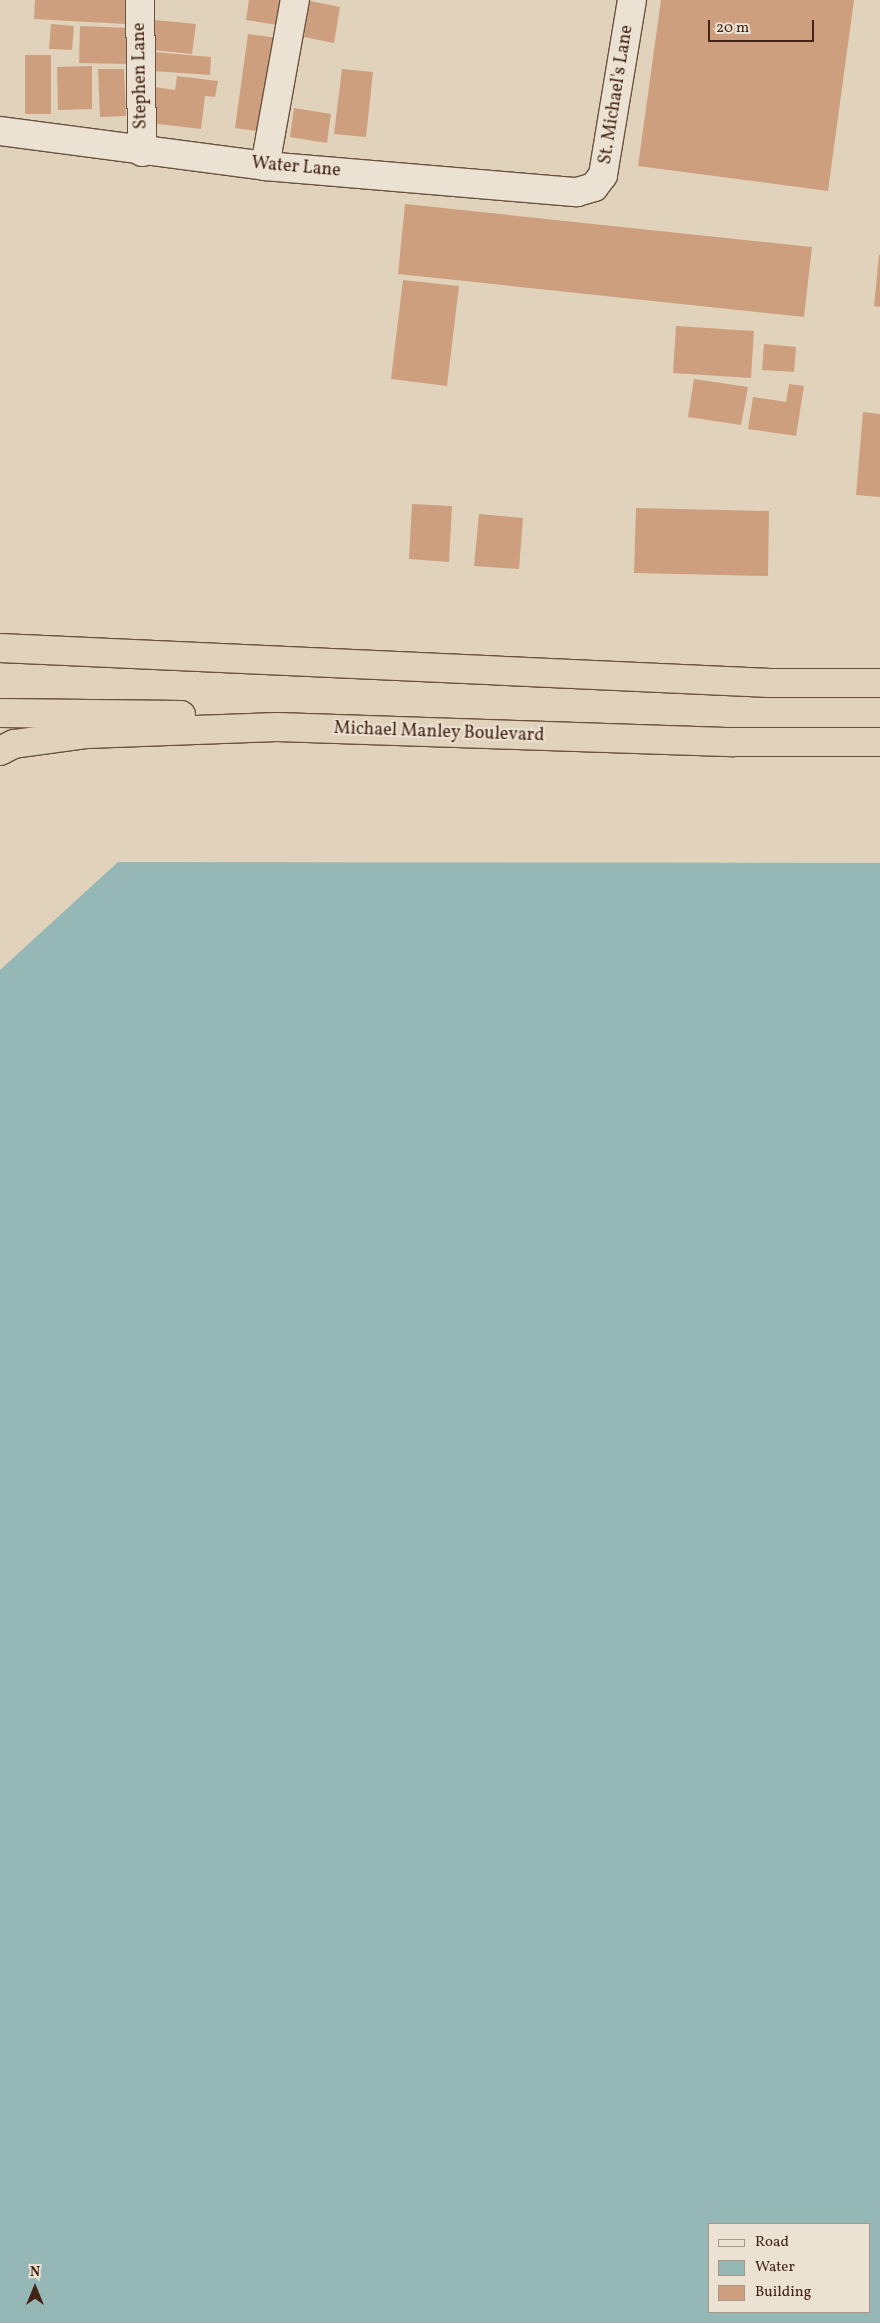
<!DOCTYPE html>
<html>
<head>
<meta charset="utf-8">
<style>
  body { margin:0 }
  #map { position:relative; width:880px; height:2323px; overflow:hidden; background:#e1d3bb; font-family:Vollkorn,serif }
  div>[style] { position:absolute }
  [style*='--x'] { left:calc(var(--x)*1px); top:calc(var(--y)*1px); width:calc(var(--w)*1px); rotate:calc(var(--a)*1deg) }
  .water>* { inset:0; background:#95b7b6 }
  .building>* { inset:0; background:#ce9f7e }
  .roads { filter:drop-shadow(1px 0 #6a503e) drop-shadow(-1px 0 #6a503e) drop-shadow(0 1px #6a503e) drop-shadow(0 -1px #6a503e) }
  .street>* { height:28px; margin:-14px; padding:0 14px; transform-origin:14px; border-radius:14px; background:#ece2d3 }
  .highway>* { height:28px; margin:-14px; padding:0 14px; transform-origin:14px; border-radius:14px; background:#e1d3bb }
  span { translate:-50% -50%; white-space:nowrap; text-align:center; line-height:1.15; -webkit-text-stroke:4px #ece2d3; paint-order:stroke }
  .street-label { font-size:18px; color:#432414 }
  .legend { position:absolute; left:708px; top:2223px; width:162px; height:90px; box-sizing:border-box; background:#ece2d3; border:1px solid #a89687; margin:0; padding:6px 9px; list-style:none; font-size:15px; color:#432414 }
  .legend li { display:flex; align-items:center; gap:10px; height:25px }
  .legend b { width:25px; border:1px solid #a89687 }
  .north { position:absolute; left:10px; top:2263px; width:50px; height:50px; -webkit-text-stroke:4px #ece2d3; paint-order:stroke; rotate:0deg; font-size:14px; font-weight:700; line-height:20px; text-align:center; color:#432414 }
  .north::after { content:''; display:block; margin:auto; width:18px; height:22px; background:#432414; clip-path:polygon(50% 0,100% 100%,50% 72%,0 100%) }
  .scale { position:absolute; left:708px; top:20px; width:106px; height:22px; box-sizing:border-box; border:2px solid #432414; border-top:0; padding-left:6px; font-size:15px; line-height:18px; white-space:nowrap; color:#432414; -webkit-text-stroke:4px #ece2d3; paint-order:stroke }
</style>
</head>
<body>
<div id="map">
  <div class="water">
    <div style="clip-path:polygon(evenodd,118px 862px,880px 863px,880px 2323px,0 2323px,0 970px,118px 862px,709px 2224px,869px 2224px,869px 2312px,709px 2312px,709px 2224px)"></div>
  </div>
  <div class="building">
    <div style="clip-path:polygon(35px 0,126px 0,125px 24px,34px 19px)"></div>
    <div style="clip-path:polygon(249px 0,287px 0,283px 26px,246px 20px)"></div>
    <div style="clip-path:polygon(661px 0,854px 0,828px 191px,638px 166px)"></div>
    <div style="clip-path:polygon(310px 1px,340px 7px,334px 43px,304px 37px)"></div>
    <div style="clip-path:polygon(155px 20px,196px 24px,192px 54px,152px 50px)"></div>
    <div style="clip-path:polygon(51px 24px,74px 26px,72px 50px,49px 49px)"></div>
    <div style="clip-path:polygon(80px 26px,131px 28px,129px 64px,79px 63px)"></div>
    <div style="clip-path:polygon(248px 34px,277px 38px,264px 132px,235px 128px)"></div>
    <div style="clip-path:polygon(154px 52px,211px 57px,210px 75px,153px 71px)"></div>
    <div style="clip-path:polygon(25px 55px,51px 55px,51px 114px,25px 114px)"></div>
    <div style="clip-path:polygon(92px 66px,92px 109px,58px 110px,57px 67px)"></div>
    <div style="clip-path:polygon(98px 69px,124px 69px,126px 116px,100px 117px)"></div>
    <div style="clip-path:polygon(342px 69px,373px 72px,366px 137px,334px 134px)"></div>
    <div style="clip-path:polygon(177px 76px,218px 81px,215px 97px,205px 96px,201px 129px,150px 123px,155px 87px,175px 90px)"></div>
    <div style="clip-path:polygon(294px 108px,331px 114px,327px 143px,290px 137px)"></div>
    <div style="clip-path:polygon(405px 204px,812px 247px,804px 317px,398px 274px)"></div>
    <div style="clip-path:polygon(879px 255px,880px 255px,880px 307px,874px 306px)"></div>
    <div style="clip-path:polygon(403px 280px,459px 286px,447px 386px,391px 379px)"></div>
    <div style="clip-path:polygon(676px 326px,754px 331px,751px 378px,673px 373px)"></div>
    <div style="clip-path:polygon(764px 344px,796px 347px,794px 372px,762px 370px)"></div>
    <div style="clip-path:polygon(694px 379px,748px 387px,741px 425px,688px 417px)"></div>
    <div style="clip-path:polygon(789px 384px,804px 386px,796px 436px,748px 429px,753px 397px,786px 402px)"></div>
    <div style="clip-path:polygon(863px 412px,880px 414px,880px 497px,856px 495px)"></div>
    <div style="clip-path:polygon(412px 504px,452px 506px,449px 562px,409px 559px)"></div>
    <div style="clip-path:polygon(636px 508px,769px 511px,768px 576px,634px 573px)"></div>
    <div style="clip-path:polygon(479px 514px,523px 518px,519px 569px,474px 566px)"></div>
  </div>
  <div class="roads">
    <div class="street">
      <div style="--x:140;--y:0;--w:152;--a:89.2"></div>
      <div style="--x:0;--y:131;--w:267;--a:7.5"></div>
      <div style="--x:265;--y:166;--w:313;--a:4.8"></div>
      <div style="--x:577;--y:192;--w:18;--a:-16"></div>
      <div style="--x:594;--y:187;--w:15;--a:-53"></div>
      <div style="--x:603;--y:175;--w:177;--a:-80.6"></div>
      <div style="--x:265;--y:166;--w:169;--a:-79.8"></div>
    </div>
    <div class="highway">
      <div style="--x:0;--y:648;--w:771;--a:2.6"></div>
      <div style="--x:770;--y:683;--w:110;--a:0"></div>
      <div style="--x:0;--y:713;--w:181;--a:0.6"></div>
      <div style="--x:0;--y:751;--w:16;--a:-27"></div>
      <div style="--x:14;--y:744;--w:74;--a:-7.8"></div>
      <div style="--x:87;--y:734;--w:190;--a:-2.1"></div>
      <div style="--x:277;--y:727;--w:457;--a:1.9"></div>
      <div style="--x:734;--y:742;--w:146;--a:0"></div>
    </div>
  </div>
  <div class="street-label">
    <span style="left:141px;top:76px;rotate:-91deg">Stephen Lane</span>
    <span style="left:617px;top:95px;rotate:-81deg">St. Michael's Lane</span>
    <span style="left:296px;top:168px;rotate:5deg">Water Lane</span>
    <span style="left:439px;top:733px;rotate:2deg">Michael Manley Boulevard</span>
  </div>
  <ul class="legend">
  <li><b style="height:6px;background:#ece2d3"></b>Road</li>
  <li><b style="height:14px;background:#95b7b6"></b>Water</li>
  <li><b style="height:14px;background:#ce9f7e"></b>Building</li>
  </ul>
  <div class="north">N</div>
  <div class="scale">20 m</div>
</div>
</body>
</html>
